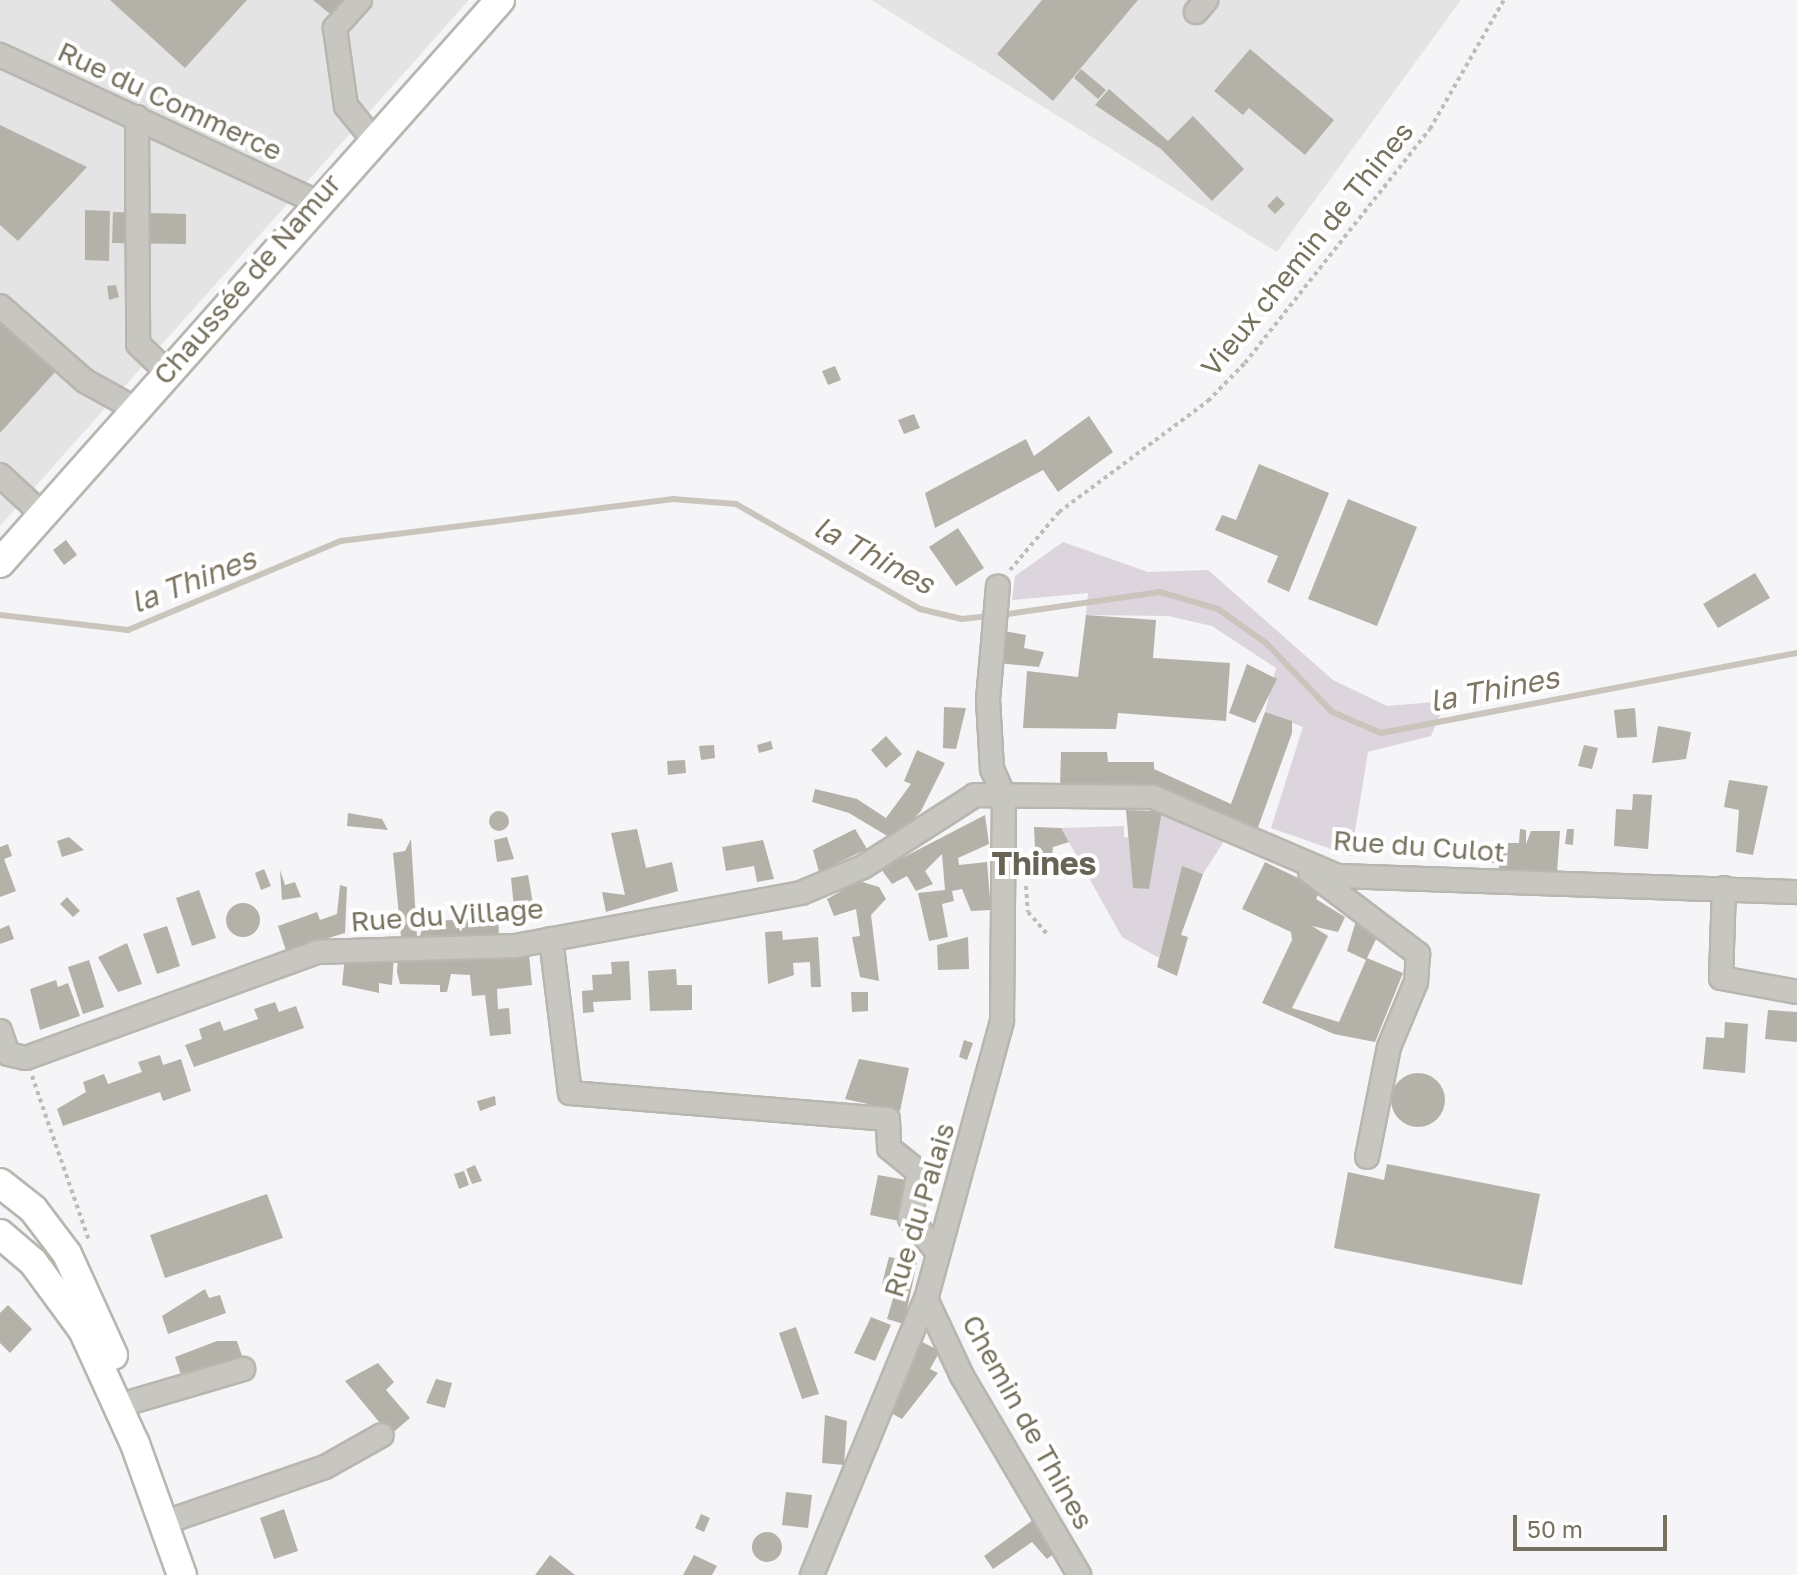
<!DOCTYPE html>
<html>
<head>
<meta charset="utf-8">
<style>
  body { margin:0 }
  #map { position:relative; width:1797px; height:1575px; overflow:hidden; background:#f5f4f6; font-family:"Golos Text",sans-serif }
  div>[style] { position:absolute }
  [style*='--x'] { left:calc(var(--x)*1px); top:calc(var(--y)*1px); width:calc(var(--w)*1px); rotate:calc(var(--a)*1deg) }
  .built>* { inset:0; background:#e5e4e4 }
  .green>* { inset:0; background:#ddd5dd }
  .stream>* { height:6px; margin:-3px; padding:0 3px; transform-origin:3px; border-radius:3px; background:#cac5bc }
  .building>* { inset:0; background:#b4b1a8 }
  .round { border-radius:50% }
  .path>* { height:4px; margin-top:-2px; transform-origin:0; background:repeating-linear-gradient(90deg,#bdbcb8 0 4px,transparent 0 8px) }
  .roads { filter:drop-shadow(2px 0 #b8b6af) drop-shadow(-2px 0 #b8b6af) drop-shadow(0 2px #b8b6af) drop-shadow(0 -2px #b8b6af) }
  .minor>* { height:22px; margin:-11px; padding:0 11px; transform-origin:11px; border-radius:11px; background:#c7c6c0 }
  .major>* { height:28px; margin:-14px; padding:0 14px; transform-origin:14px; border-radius:14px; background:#fff }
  span { translate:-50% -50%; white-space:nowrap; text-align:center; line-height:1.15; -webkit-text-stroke:8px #fff; paint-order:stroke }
  .street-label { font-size:28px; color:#77725f }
  .water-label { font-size:30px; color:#7f7563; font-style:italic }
  .quarter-label { font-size:32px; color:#686455; font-weight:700 }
  .scale { position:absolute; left:1513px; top:1515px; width:154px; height:36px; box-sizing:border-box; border:4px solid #77725f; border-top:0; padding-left:10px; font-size:24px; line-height:28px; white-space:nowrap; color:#77725f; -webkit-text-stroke:6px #fff; paint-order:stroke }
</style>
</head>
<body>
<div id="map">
  <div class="built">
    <div style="clip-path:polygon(0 0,469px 0,0 526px)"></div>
    <div style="clip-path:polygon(871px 0,1461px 0,1277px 252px)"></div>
  </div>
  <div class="green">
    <div style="clip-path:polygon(1063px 542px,1148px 572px,1208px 570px,1333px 680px,1387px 706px,1446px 701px,1431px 736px,1368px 752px,1351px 856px,1271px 828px,1303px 727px,1265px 712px,1276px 668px,1212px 626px,1168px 616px,1086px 615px,1088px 593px,1012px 600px,1015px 576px)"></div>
    <div style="clip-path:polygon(1162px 811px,1226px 838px,1203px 874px,1182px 867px,1159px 958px,1122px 937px,1061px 828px,1124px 826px,1124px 837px,1132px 838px,1133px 887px,1148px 889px)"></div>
  </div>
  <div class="stream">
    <div style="--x:0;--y:615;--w:129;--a:6.7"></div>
    <div style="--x:128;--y:630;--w:231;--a:-22.7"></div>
    <div style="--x:341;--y:541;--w:335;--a:-7.2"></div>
    <div style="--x:673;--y:499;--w:63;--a:4.5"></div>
    <div style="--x:736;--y:504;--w:212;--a:29.7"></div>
    <div style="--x:920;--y:609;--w:43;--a:13.4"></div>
    <div style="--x:962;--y:619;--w:28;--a:-6"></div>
    <div style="--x:1001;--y:615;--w:161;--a:-8.2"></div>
    <div style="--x:1160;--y:592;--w:60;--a:16.3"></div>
    <div style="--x:1218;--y:609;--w:59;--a:35.3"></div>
    <div style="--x:1266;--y:643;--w:95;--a:46.3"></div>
    <div style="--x:1332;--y:712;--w:53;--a:23.2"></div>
    <div style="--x:1381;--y:733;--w:424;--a:-10.9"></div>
  </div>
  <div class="building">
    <div style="clip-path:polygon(110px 0,247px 0,185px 68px)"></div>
    <div style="clip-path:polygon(313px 0,351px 0,335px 18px)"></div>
    <div style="clip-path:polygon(1042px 0,1138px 0,1053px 101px,997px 54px)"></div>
    <div style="clip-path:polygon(1250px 49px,1334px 120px,1305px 155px,1249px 108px,1243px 115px,1214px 91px)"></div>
    <div style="clip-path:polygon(1081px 69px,1106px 90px,1098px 99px,1074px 78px)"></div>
    <div style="clip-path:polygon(1109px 89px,1168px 141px,1193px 116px,1244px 169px,1212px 201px,1161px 149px,1095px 105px)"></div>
    <div style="clip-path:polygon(0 125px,87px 167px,18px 241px,0 225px)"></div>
    <div style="clip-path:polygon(1277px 196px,1285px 204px,1275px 214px,1267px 206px)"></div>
    <div style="clip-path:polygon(85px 210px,110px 211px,109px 261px,85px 260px)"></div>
    <div style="clip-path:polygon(113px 212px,186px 214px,186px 244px,112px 243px)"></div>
    <div style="clip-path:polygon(116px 285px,119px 297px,109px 300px,107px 286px)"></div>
    <div style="clip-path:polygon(0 321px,56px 371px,0 433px)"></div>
    <div style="clip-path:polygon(835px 366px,841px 380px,828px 385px,822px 371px)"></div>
    <div style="clip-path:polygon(914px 414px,920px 428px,904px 434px,898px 420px)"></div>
    <div style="clip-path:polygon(1089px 416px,1113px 452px,1058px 492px,1043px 470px,935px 528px,925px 493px,1026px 439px,1034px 456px)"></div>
    <div style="clip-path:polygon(1259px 464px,1329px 493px,1289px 592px,1267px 582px,1278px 556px,1215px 530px,1222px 515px,1236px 520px)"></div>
    <div style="clip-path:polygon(1348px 499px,1417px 527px,1377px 626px,1308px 599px)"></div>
    <div style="clip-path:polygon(958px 528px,984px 568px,956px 586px,929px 547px)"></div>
    <div style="clip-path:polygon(66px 540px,77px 555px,64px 565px,53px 550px)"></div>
    <div style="clip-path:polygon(1755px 573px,1770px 598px,1718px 628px,1703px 604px)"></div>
    <div style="clip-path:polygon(1086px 615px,1156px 620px,1153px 658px,1230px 663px,1226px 721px,1118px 713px,1116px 729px,1023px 728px,1027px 671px,1078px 677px)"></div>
    <div style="clip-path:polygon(1003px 631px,1026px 635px,1024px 648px,1044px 652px,1039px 667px,998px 663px)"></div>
    <div style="clip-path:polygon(1247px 664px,1277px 679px,1255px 723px,1229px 713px)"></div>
    <div style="clip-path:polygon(944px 707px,966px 708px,956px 749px,943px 748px)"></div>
    <div style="clip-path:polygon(1635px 708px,1637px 737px,1617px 738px,1614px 710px)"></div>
    <div style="clip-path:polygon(1265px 712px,1292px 721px,1292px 733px,1256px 833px,1153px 785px,1060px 787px,1061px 752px,1107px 752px,1108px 762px,1154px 762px,1154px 769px,1231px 804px)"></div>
    <div style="clip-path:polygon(1658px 726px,1691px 732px,1686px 759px,1652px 763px)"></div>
    <div style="clip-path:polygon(886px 736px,902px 754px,886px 768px,871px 750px)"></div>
    <div style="clip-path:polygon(771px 741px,773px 749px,759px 753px,757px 745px)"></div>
    <div style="clip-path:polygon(714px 745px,715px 758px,701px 760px,699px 746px)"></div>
    <div style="clip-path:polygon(1584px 745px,1598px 748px,1592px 769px,1578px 766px)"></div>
    <div style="clip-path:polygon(917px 750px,945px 763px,921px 811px,894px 840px,849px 813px,812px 802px,815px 789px,857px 799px,886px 818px,911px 784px,904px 781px)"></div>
    <div style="clip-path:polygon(685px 760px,686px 773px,668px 775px,667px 761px)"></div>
    <div style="clip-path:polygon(1729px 780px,1768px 786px,1753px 855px,1736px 852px,1739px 810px,1724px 807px)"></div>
    <div style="clip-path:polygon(1633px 794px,1652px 795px,1648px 849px,1614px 846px,1616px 809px,1632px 810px)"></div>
    <div style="clip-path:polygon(1126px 810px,1162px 811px,1149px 889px,1133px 888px)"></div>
    <div class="round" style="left:489px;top:811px;width:20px;height:20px"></div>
    <div style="clip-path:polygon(348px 813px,382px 819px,388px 830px,347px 826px)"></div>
    <div style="clip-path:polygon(985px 815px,989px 844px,958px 858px,959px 865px,987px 862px,991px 910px,971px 911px,962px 889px,952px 891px,954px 901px,942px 904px,948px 937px,929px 941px,918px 893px,945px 890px,942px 854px,925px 871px,933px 884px,916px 891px,907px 876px,892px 884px,881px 869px)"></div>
    <div style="clip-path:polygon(1034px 827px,1061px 828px,1069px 842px,1053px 847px,1051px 868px,1036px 870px)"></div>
    <div style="clip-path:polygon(637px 829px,646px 868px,672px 862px,678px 891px,606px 912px,602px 892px,625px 895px,611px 833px)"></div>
    <div style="clip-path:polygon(855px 829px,867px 849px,819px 872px,813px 850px)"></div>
    <div style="clip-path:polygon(1520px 829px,1526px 830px,1526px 844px,1531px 831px,1560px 831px,1557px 872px,1499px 871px,1499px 863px,1488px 863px,1489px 843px,1519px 843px)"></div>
    <div style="clip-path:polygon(1567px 829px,1574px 829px,1573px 845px,1565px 844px)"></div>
    <div style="clip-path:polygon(69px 837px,84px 850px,62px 857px,57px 841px)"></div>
    <div style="clip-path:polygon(507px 837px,514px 859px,497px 862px,494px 840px)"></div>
    <div style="clip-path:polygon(411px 839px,417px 937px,401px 937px,393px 853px,405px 851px)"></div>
    <div style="clip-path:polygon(763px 840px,774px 879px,757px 882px,754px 866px,726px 871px,722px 847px)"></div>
    <div style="clip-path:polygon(8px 844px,12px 856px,4px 859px,16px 891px,0 897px,0 847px)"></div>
    <div style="clip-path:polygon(1265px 862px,1321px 889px,1316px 899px,1345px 917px,1338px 932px,1312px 926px,1328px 936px,1292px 1008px,1339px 1022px,1366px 960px,1347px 951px,1357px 917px,1379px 933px,1367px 958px,1403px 973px,1375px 1042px,1334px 1034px,1262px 1003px,1292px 940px,1291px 932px,1242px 909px)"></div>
    <div style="clip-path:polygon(1182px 866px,1203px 874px,1181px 935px,1188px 937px,1177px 976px,1157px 967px)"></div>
    <div style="clip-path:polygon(264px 869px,271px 886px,261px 890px,255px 873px)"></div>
    <div style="clip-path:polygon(280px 870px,285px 885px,295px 882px,301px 897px,282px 900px)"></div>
    <div style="clip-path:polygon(528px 875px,535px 915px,515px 918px,511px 878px)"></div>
    <div style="clip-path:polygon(859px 881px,879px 887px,886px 899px,871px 915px,879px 981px,860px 977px,852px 937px,860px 936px,856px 909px,834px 916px,827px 899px)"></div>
    <div style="clip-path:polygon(340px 885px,347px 887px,345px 933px,286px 951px,278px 926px,317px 912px,320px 920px,337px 914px)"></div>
    <div style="clip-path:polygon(199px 890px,216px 938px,192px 946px,176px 898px)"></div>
    <div style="clip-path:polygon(67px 897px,80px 911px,73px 917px,60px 904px)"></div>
    <div class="round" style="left:226px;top:903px;width:34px;height:34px"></div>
    <div style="clip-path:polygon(469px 905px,480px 918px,498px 916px,499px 935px,420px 936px,427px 910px,435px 909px,435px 921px,469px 919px,461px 906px)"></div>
    <div style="clip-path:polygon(9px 925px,14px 939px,0 944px,0 929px)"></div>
    <div style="clip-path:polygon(167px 926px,180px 966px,157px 974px,143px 934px)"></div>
    <div style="clip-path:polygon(782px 931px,783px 940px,818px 937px,821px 987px,811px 987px,810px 962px,793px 963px,794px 975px,768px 984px,765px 932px)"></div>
    <div style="clip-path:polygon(968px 937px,969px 969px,938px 970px,937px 945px)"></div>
    <div style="clip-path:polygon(127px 943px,142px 984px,118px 992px,98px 957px)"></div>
    <div style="clip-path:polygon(394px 955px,392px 985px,379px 983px,379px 993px,342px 985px,345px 956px)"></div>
    <div style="clip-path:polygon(529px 955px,532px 985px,497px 989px,498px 1009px,509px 1008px,511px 1034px,490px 1036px,485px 995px,472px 996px,470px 975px,451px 974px,447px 992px,440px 992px,440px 985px,400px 984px,397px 972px,398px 957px)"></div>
    <div style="clip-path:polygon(89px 960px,104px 1007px,83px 1014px,68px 967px)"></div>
    <div style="clip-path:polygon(629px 961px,631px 1000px,593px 1002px,594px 1012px,583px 1013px,582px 991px,593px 990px,592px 975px,612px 974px,611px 962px)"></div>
    <div style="clip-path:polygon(676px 969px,677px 985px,692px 985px,692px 1010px,650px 1011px,648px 971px)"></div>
    <div style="clip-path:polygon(56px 980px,58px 987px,68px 983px,80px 1016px,40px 1030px,30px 989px)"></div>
    <div style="clip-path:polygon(851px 992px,868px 992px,868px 1011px,852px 1012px)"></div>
    <div style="clip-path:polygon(275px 1002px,279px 1012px,296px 1006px,304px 1028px,194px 1067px,185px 1045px,202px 1039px,199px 1029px,220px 1021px,224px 1031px,258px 1019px,254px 1009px)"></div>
    <div style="clip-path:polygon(1768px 1010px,1797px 1012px,1797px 1042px,1765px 1039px)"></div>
    <div style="clip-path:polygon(1725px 1022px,1748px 1024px,1745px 1073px,1703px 1069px,1706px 1037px,1724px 1038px)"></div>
    <div style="clip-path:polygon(964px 1040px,973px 1043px,967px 1060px,959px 1057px)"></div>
    <div style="clip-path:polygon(160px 1055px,163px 1065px,181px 1059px,191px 1091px,163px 1101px,160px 1092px,63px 1126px,57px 1109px,86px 1092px,83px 1082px,104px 1074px,108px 1084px,142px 1072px,138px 1062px)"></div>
    <div style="clip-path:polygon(859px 1059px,909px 1068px,900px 1111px,845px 1099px)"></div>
    <div class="round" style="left:1391px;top:1073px;width:54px;height:54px"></div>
    <div style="clip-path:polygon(495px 1096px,496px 1105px,480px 1111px,477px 1101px)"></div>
    <div style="clip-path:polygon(1387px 1164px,1540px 1194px,1522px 1285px,1334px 1248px,1348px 1172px,1384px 1180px)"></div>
    <div style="clip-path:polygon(475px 1165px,482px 1181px,472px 1184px,466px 1169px)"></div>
    <div style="clip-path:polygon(464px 1171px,469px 1185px,459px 1189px,454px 1174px)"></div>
    <div style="clip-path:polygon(878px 1175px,906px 1180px,899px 1221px,870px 1215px)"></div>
    <div style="clip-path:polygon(267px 1194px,283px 1238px,165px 1278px,150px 1235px)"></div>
    <div style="clip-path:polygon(889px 1257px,917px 1262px,904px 1324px,887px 1319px,896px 1288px,882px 1284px)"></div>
    <div style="clip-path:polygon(205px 1289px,209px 1298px,220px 1295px,226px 1313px,168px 1334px,162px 1316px)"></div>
    <div style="clip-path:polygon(8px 1305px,32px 1329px,10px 1353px,0 1343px,0 1313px)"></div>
    <div style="clip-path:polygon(871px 1317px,891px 1325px,875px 1361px,854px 1353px)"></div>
    <div style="clip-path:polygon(796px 1327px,819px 1394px,802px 1399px,779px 1333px)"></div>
    <div style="clip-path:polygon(217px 1341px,237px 1341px,243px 1359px,183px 1381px,175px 1357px)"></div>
    <div style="clip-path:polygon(920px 1341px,940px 1351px,930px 1369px,938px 1373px,902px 1419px,889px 1412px)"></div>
    <div style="clip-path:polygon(378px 1363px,394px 1382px,386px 1390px,410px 1418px,390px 1435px,345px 1381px)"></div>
    <div style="clip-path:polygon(436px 1379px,452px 1383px,445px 1408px,426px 1403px)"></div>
    <div style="clip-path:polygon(825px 1415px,847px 1421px,844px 1465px,822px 1463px)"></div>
    <div style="clip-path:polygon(786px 1492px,812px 1495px,808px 1528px,782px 1525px)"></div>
    <div style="clip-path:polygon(284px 1509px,298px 1551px,274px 1559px,260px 1518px)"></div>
    <div style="clip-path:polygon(701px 1514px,710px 1518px,704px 1532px,695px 1528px)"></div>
    <div style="clip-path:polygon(1037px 1517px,1060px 1549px,1047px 1559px,1032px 1542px,993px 1569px,984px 1556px)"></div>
    <div class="round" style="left:752px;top:1532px;width:30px;height:30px"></div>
    <div style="clip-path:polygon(550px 1555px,575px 1575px,535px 1575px)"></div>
    <div style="clip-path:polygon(694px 1555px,717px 1566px,712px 1575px,683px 1575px)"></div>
  </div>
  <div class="path">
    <div style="--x:1010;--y:570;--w:76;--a:-49.8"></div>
    <div style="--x:1059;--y:512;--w:186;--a:-36.7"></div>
    <div style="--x:1208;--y:401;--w:53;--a:-45.8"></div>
    <div style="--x:1245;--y:363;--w:298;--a:-51.7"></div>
    <div style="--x:1430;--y:129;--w:149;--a:-60.2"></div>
    <div style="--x:1026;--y:886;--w:26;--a:86"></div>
    <div style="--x:1028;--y:912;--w:32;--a:49"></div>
    <div style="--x:32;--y:1076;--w:175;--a:70.9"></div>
  </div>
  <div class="roads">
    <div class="minor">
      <div style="--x:360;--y:0;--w:38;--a:132"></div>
      <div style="--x:335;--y:28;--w:79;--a:82"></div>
      <div style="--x:346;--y:106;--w:41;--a:50.9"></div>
      <div style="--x:1196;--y:12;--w:16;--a:-50"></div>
      <div style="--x:0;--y:55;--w:346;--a:24.9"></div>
      <div style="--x:137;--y:117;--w:227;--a:89.7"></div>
      <div style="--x:138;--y:344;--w:39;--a:44"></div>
      <div style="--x:0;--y:306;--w:113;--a:41.4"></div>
      <div style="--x:85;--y:381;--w:56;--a:28.9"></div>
      <div style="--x:0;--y:475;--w:57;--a:42.9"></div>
      <div style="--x:1310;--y:872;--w:136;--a:37.2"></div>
      <div style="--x:1418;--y:954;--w:28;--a:94"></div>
      <div style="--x:1416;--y:982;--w:70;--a:112.6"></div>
      <div style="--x:1389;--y:1047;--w:112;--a:101.3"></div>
      <div style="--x:1724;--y:888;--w:90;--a:91.9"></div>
      <div style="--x:1721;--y:978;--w:77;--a:10.4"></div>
      <div style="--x:551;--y:939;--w:155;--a:83"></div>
      <div style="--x:570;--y:1093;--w:319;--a:4.7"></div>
      <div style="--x:888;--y:1119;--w:29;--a:88"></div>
      <div style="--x:889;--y:1148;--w:38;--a:39"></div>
      <div style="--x:919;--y:1172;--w:47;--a:101.1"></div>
      <div style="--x:910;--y:1218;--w:40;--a:51"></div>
      <div style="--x:0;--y:1031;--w:24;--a:71"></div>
      <div style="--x:8;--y:1054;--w:18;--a:13"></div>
      <div style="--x:26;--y:1058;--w:310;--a:-20"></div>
      <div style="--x:317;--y:952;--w:198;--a:-1.7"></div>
      <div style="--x:515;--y:946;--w:291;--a:-10.5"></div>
      <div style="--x:801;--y:893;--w:67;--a:-22.8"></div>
      <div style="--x:863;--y:867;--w:133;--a:-32.7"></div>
      <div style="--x:975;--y:795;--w:178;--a:0.6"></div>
      <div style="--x:1153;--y:797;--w:200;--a:23.2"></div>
      <div style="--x:1337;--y:876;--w:460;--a:2"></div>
      <div style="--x:926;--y:1299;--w:85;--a:64.9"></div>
      <div style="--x:962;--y:1376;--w:231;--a:59.5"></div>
      <div style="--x:131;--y:1402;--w:117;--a:-16.4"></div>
      <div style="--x:163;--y:1523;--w:171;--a:-19.1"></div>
      <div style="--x:325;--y:1467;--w:65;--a:-29.3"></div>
      <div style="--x:812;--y:1575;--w:299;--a:-67.6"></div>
      <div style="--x:926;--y:1299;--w:288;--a:-74.7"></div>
      <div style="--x:1002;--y:1021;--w:225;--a:-89.5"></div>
      <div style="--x:1004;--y:796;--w:30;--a:-114"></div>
      <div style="--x:992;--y:769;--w:69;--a:-93.3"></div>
      <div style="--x:988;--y:700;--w:114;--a:-85"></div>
    </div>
    <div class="major">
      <div style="--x:0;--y:563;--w:753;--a:-48.39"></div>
      <div style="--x:0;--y:1183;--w:42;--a:38.2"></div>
      <div style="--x:33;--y:1209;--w:56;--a:52.9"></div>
      <div style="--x:67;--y:1254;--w:111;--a:65.5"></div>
      <div style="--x:0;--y:1234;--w:43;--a:40.3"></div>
      <div style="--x:33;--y:1262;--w:84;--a:53.7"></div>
      <div style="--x:83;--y:1330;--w:125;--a:65.5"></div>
      <div style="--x:135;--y:1444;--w:139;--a:70.3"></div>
    </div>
  </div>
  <div class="street-label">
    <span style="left:170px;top:101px;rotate:25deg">Rue du Commerce</span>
    <span style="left:1307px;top:249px;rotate:-51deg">Vieux chemin de Thines</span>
    <span style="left:247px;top:279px;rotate:-49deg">Chaussée de Namur</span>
    <span style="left:1419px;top:846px;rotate:4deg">Rue du Culot</span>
    <span style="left:447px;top:915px;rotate:-4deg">Rue du Village</span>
    <span style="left:919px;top:1210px;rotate:-73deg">Rue du Palais</span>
    <span style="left:1028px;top:1422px;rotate:61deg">Chemin de Thines</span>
  </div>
  <div class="water-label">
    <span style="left:874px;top:555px;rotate:28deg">la Thines</span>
    <span style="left:193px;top:580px;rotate:-21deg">la Thines</span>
    <span style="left:1494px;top:689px;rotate:-11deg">la Thines</span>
  </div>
  <div class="quarter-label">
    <span style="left:1044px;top:863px">Thines</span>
  </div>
  <div class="scale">50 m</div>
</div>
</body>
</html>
